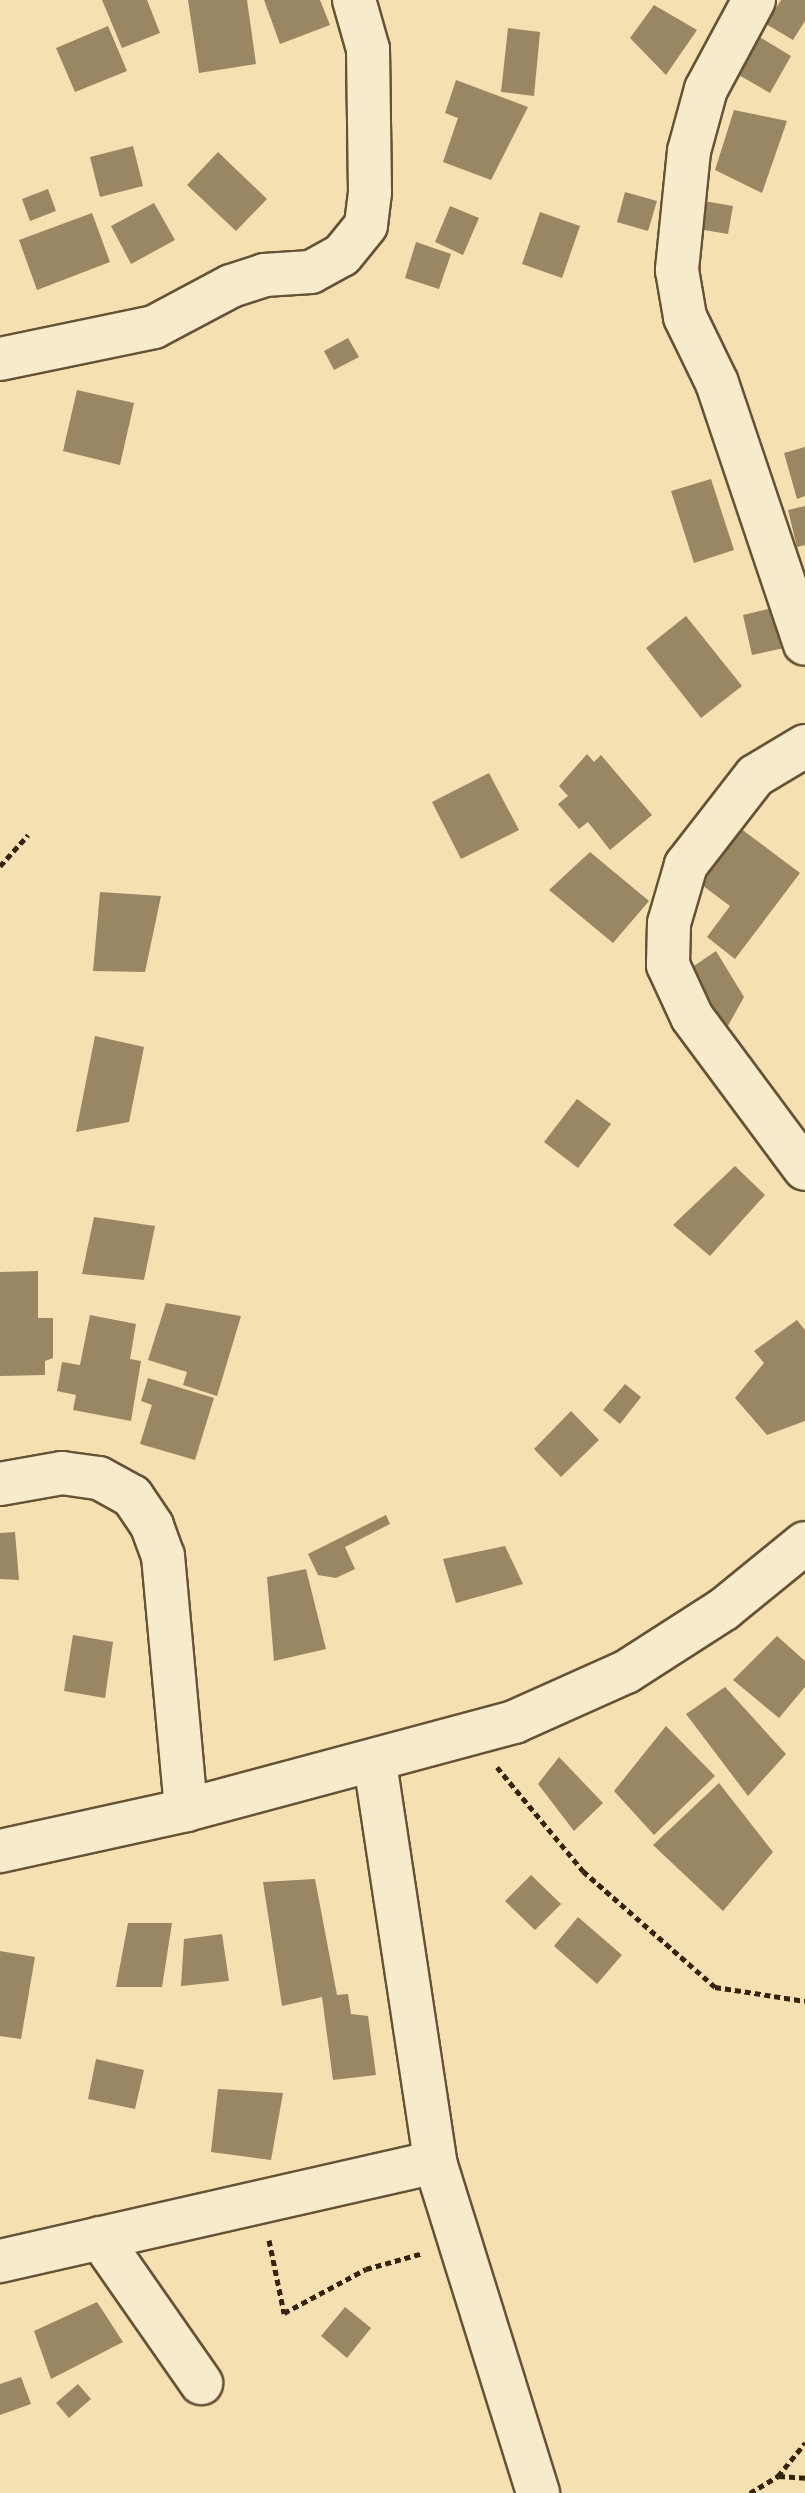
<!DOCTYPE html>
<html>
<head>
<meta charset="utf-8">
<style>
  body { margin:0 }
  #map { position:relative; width:805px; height:2493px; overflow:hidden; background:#f5e0b1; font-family:"IM FELL English",serif }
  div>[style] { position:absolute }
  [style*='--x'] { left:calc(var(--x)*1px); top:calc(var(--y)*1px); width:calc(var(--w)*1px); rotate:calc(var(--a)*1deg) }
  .building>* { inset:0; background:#998662 }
  .path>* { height:5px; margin-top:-2.5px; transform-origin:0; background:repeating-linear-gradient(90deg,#35240d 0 6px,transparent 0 10px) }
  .roads { filter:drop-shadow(2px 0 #655336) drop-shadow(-2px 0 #655336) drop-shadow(0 2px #655336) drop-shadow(0 -2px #655336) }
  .minor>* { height:42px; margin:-21px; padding:0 21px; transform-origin:21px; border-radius:21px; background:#f8ebcc }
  span { translate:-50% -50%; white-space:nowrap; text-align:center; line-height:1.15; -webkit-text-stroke:7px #f8ebcc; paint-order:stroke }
</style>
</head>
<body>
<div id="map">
  <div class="building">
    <div style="clip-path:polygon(102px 0,147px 0,160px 33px,122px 48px)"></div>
    <div style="clip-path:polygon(188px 0,247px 0,256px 64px,199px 73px)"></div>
    <div style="clip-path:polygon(264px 0,320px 0,330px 25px,280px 44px)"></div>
    <div style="clip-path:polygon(781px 0,805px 0,805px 21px,793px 40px,766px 24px)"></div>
    <div style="clip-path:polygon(654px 5px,697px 30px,666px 75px,630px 38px)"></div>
    <div style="clip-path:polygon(108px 26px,127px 71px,75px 92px,56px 48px)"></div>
    <div style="clip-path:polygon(508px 28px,540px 32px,534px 96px,501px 92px)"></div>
    <div style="clip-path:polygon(751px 32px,791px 56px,770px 93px,730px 70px)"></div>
    <div style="clip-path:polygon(456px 80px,528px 107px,491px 180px,443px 162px,458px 118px,445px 113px)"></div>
    <div style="clip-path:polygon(734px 110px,787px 121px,762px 193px,715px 170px)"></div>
    <div style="clip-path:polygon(133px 146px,143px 186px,100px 197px,90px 157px)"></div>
    <div style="clip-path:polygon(218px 152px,267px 199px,236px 231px,187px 185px)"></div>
    <div style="clip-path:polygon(48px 189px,56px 211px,30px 221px,22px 199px)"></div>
    <div style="clip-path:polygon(625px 192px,657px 201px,648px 231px,617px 222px)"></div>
    <div style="clip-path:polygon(704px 201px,733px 206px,728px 234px,698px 229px)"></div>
    <div style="clip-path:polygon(154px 203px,175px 240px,131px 264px,111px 226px)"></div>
    <div style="clip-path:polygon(450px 206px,479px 218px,463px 255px,435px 242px)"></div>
    <div style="clip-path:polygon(540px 212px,580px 226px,562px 278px,522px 264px)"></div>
    <div style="clip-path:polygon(92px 213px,110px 262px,37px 290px,19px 240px)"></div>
    <div style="clip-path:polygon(416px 242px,451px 254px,439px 289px,405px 278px)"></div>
    <div style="clip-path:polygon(348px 338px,359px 357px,334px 370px,324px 351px)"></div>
    <div style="clip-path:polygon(77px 390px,134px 403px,120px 465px,63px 451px)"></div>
    <div style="clip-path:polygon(805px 447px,805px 496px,797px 499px,784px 453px)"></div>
    <div style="clip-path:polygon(711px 479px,734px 550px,694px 563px,671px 491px)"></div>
    <div style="clip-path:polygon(805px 506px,805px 545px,797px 547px,788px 510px)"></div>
    <div style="clip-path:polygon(780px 606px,789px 647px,752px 655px,743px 615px)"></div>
    <div style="clip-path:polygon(686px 616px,742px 686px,701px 718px,646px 648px)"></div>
    <div style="clip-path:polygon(587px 754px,594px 762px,601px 755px,652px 815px,610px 850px,588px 822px,579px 829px,558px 804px,568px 796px,559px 786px)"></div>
    <div style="clip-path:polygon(489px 773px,519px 830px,461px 859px,432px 802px)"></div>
    <div style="clip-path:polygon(740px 828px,800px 873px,735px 959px,707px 937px,730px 906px,698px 882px)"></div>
    <div style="clip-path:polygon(590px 852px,649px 901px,613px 943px,549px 890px)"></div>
    <div style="clip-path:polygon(100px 892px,161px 896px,145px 972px,93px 971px)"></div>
    <div style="clip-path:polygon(716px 951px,744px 997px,719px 1042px,685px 972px)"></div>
    <div style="clip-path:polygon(95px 1036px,144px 1047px,129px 1122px,76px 1132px)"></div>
    <div style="clip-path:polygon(577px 1099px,611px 1124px,578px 1168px,544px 1142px)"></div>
    <div style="clip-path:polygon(735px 1166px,765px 1195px,710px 1256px,673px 1225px)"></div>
    <div style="clip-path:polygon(94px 1217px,155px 1226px,144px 1280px,82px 1274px)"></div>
    <div style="clip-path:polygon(38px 1271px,38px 1318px,53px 1318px,53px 1358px,45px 1361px,45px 1375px,0 1376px,0 1272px)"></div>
    <div style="clip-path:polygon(166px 1303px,241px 1316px,217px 1396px,183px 1385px,187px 1372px,148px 1360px)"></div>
    <div style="clip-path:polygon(90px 1315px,136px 1324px,130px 1359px,141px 1361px,131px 1421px,73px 1410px,76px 1395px,57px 1391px,62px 1362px,80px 1365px)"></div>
    <div style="clip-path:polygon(797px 1320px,805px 1330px,805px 1421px,767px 1435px,735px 1398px,764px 1363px,754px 1351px)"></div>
    <div style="clip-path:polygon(148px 1378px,214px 1398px,195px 1460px,140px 1444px,152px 1405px,141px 1401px)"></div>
    <div style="clip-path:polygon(625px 1384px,641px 1397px,620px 1424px,603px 1410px)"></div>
    <div style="clip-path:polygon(571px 1411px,599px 1440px,561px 1477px,534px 1449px)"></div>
    <div style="clip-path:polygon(386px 1515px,390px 1524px,345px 1547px,355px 1569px,336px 1578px,318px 1575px,308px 1554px)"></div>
    <div style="clip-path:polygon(15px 1532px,19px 1580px,0 1579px,0 1533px)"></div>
    <div style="clip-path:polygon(505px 1546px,523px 1584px,456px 1603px,443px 1559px)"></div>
    <div style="clip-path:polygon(306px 1569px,326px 1649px,274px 1661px,267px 1577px)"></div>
    <div style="clip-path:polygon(73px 1635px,113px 1642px,105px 1698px,64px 1691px)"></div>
    <div style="clip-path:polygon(777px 1636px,805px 1661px,805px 1687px,779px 1718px,733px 1680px)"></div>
    <div style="clip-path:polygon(725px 1687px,786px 1754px,748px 1796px,686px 1714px)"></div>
    <div style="clip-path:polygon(666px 1726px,715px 1776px,654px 1835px,614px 1791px)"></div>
    <div style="clip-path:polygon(559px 1757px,603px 1803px,574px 1831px,538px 1784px)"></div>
    <div style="clip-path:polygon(719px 1783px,773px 1852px,723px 1911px,653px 1845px)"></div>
    <div style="clip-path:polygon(531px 1875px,561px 1904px,535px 1930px,505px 1901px)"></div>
    <div style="clip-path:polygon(315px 1879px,337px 1995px,348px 1994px,351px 2014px,368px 2016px,376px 2075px,333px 2080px,322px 1997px,282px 2006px,263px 1882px)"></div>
    <div style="clip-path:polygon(578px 1917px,622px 1955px,597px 1984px,554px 1946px)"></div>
    <div style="clip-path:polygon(128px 1923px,172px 1923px,162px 1987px,116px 1987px)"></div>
    <div style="clip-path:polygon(222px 1934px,229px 1981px,181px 1986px,184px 1939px)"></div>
    <div style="clip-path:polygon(0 1951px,35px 1957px,21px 2039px,0 2036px)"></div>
    <div style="clip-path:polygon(96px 2059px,144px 2070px,135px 2109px,88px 2099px)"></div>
    <div style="clip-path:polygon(218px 2089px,283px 2093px,271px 2160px,211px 2152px)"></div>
    <div style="clip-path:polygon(97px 2302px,123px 2342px,51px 2379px,34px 2331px)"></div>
    <div style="clip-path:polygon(345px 2307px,371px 2328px,347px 2358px,321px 2336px)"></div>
    <div style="clip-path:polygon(21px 2377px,31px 2404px,0 2415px,0 2384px)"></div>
    <div style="clip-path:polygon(78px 2384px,91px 2399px,69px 2418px,56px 2403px)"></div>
  </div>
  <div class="path">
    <div style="--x:0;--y:866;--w:42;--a:-47.9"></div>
    <div style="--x:497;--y:1767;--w:135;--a:50.4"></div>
    <div style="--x:583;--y:1871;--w:176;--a:41.3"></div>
    <div style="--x:715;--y:1987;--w:91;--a:8.8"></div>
    <div style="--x:269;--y:2240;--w:75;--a:78.4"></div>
    <div style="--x:284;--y:2313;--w:93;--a:-28.2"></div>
    <div style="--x:366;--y:2269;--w:59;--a:-15.7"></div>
    <div style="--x:779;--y:2476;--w:26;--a:4"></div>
    <div style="--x:750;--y:2493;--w:33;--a:-31"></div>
    <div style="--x:778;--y:2476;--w:43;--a:-50.7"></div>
  </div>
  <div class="roads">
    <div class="minor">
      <div style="--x:754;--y:0;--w:101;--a:118.3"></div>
      <div style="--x:706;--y:89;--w:64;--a:105.3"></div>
      <div style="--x:689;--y:151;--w:120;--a:95.8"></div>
      <div style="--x:677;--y:270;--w:48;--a:80.3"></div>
      <div style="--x:685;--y:317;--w:73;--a:64.1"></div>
      <div style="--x:717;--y:383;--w:275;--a:71.4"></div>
      <div style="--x:0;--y:359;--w:157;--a:-11.7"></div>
      <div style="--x:154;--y:327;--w:87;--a:-28"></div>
      <div style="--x:231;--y:286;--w:35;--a:-18"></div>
      <div style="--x:264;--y:275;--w:47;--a:-3.7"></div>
      <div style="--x:311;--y:272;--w:35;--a:-29"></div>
      <div style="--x:342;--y:255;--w:38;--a:-51"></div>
      <div style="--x:366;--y:225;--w:33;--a:-83"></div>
      <div style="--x:370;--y:192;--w:143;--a:-90.8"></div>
      <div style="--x:368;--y:49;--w:51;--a:-105.9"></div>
      <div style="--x:805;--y:746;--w:58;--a:149"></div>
      <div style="--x:755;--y:776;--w:113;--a:127.8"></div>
      <div style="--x:686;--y:865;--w:60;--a:106.3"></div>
      <div style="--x:669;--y:923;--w:42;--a:91.4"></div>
      <div style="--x:668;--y:965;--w:57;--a:65.2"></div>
      <div style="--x:692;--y:1017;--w:189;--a:53.4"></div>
      <div style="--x:0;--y:1484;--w:63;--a:-10.1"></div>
      <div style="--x:62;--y:1473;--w:37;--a:8"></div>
      <div style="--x:99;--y:1478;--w:38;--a:29"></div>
      <div style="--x:132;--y:1496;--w:36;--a:56"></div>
      <div style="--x:152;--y:1526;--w:32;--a:70"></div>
      <div style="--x:163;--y:1556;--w:255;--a:84.8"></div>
      <div style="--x:375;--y:1763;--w:403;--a:81.4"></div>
      <div style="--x:435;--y:2162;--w:347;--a:72.7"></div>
      <div style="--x:0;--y:1851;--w:190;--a:-12.4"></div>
      <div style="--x:186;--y:1810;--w:340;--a:-15"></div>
      <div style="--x:514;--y:1722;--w:123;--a:-24.1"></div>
      <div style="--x:626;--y:1672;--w:117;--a:-32.7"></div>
      <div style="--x:724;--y:1609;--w:104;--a:-39.2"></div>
      <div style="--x:100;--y:2238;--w:177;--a:55.1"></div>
      <div style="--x:0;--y:2261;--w:446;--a:-12.8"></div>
    </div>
  </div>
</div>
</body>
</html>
